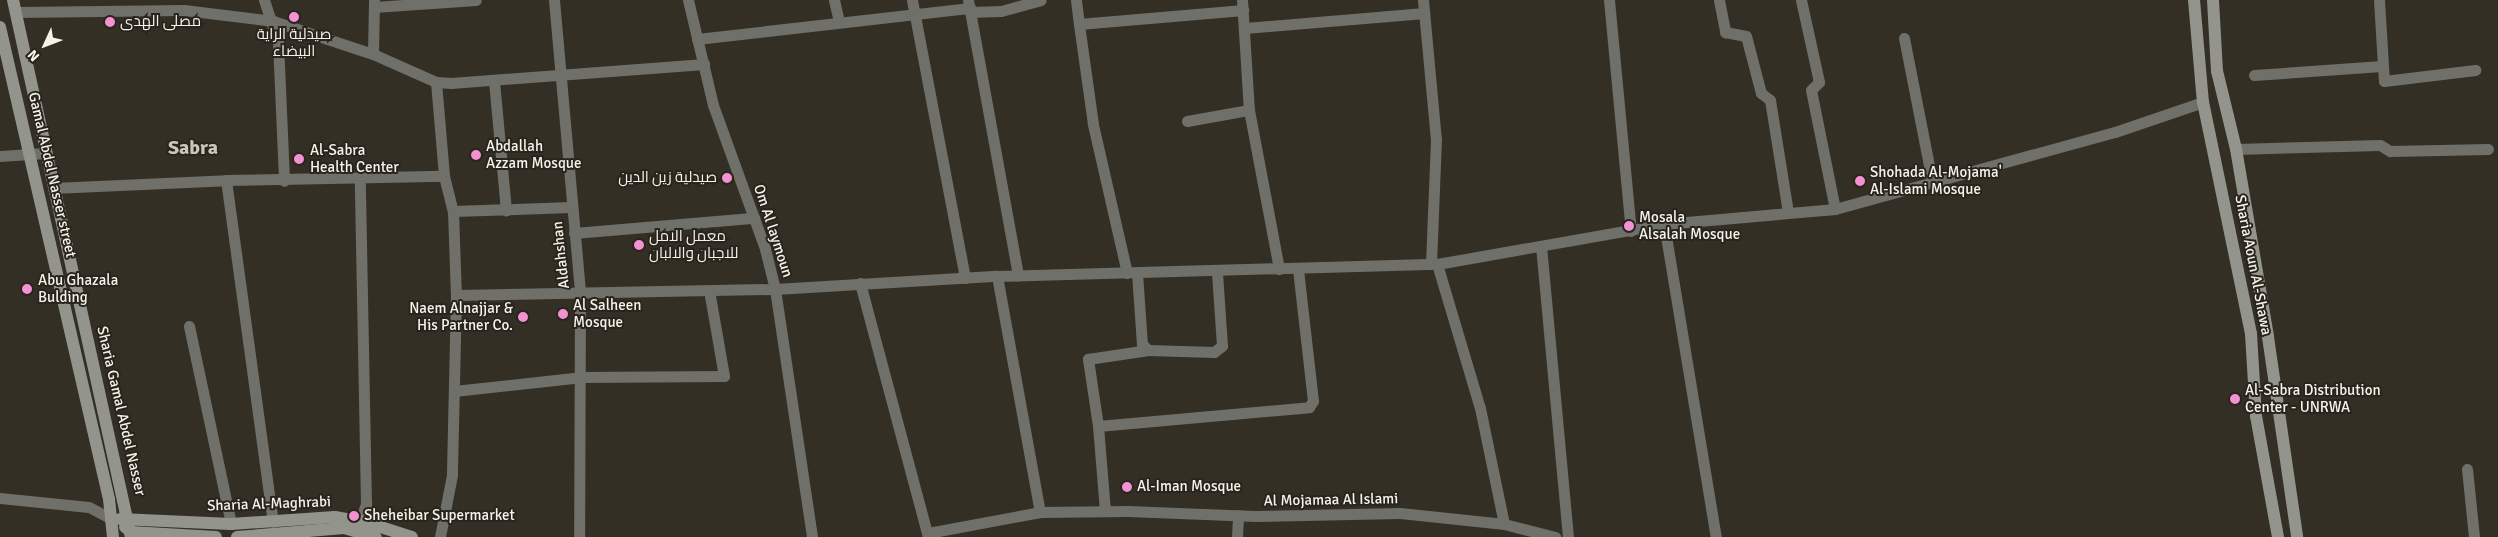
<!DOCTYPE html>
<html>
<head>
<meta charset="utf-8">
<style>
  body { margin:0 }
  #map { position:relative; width:2498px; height:537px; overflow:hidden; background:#332f25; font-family:Signika,Cairo,sans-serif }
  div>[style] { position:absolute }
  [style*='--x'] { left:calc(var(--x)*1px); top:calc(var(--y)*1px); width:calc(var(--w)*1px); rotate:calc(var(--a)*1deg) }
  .minor>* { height:11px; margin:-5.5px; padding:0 5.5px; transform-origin:5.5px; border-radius:5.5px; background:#6f706a }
  .secondary>* { height:12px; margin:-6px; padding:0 6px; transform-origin:6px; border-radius:6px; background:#93948b }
  .dots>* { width:14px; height:14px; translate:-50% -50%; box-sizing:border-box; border:2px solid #29251c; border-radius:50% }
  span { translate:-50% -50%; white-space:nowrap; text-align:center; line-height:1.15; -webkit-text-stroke:4px #29251c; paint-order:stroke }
  .poi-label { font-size:15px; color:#f5f3ec }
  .left { translate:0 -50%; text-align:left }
  .right { translate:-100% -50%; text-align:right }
  .street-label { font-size:15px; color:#f5f3ec }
  .district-label { font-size:20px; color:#cbc6ba; font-weight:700 }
  .north { position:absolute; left:20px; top:20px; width:50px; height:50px; -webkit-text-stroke:4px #29251c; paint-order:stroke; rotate:227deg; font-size:14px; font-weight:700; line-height:20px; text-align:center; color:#f5f3ec }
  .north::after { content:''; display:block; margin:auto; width:18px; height:22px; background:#f5f3ec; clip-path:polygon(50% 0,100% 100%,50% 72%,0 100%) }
</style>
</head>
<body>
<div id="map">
  <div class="minor">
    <div style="--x:264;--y:0;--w:44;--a:71.6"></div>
    <div style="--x:278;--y:42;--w:139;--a:87.5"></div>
    <div style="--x:554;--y:0;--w:292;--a:84.9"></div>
    <div style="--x:580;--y:291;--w:246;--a:90.2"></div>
    <div style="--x:688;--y:0;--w:108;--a:76.6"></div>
    <div style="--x:713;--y:105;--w:153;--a:70.1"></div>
    <div style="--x:765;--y:249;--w:41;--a:76"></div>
    <div style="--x:775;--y:289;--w:251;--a:81.5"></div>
    <div style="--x:834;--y:0;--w:22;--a:77"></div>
    <div style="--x:912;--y:0;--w:283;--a:79.2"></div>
    <div style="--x:968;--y:0;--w:280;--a:79.7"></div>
    <div style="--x:1076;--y:0;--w:24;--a:83"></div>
    <div style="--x:1242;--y:0;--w:110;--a:86.4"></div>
    <div style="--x:1249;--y:110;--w:162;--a:79.3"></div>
    <div style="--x:1423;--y:0;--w:140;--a:84.7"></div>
    <div style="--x:1436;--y:139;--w:125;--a:92.3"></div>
    <div style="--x:1609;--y:0;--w:232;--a:84.6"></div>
    <div style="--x:1719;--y:0;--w:33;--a:79"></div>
    <div style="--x:1725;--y:32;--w:21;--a:11"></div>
    <div style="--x:1746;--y:36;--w:59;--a:75.3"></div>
    <div style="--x:1761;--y:93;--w:11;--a:38"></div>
    <div style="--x:1770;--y:100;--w:114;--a:80.9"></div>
    <div style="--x:1801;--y:0;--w:84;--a:77.6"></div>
    <div style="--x:1819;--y:82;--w:11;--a:135"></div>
    <div style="--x:1811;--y:90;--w:121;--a:78.6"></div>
    <div style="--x:2379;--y:0;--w:81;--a:86.5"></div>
    <div style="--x:2384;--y:81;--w:92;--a:-6.9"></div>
    <div style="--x:374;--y:7;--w:102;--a:-3.9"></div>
    <div style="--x:16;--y:12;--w:168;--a:-0.7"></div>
    <div style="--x:184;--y:10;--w:90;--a:7"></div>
    <div style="--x:273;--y:21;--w:105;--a:18.3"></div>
    <div style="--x:373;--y:54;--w:69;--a:24"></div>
    <div style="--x:436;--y:82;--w:15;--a:4"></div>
    <div style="--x:451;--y:83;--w:254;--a:-4.3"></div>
    <div style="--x:970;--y:12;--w:31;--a:-2"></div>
    <div style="--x:1001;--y:11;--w:41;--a:-15.4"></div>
    <div style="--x:1245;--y:28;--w:180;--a:-4.8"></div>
    <div style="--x:1904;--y:38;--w:146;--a:78.9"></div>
    <div style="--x:697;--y:39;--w:275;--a:-6.5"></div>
    <div style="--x:373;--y:54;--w:53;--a:-88.9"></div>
    <div style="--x:2254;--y:75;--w:128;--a:-4"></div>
    <div style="--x:494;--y:81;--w:130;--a:84.7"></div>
    <div style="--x:436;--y:82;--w:94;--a:85.1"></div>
    <div style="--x:444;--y:176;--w:36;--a:76"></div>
    <div style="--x:453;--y:211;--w:84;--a:88"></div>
    <div style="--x:456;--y:295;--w:180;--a:91.3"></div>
    <div style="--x:452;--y:475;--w:63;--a:101"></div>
    <div style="--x:1187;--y:121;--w:63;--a:-10.1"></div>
    <div style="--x:2236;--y:149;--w:144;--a:-1.6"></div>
    <div style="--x:2380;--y:145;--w:12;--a:31"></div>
    <div style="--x:2390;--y:151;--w:98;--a:-1.2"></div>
    <div style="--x:0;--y:156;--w:45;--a:-3.8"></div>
    <div style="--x:226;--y:180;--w:345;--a:82.2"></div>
    <div style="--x:53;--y:188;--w:173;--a:-2.6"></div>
    <div style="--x:226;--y:180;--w:218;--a:-1.1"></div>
    <div style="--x:453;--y:211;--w:118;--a:-1.9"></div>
    <div style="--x:1664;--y:224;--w:317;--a:80.6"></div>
    <div style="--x:574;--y:233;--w:181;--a:-4.8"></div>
    <div style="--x:1541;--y:246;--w:292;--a:84.7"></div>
    <div style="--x:1437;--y:264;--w:150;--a:73.4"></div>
    <div style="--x:1480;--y:408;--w:118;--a:78.3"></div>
    <div style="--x:1127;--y:273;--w:153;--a:-102.9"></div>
    <div style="--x:1093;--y:124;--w:101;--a:-98"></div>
    <div style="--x:1079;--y:24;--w:165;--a:-4.9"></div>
    <div style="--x:1137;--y:273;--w:71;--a:86"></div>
    <div style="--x:1142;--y:344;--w:8;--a:45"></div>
    <div style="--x:1148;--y:350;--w:66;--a:1.7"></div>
    <div style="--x:1214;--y:352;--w:10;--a:-37"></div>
    <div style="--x:1222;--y:346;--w:74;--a:-93.9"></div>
    <div style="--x:997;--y:276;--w:240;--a:79.7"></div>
    <div style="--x:860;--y:283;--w:263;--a:75"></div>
    <div style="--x:456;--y:295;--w:319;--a:-1.1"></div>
    <div style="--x:775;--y:289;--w:222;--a:-3.4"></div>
    <div style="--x:997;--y:276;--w:440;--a:-1.6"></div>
    <div style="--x:1437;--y:264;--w:230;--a:-10"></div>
    <div style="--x:1664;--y:224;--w:172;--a:-5"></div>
    <div style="--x:1835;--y:209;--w:290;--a:-15.4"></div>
    <div style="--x:2115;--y:132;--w:93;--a:-18.8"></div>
    <div style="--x:189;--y:326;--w:202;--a:78"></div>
    <div style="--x:454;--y:391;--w:129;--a:-6.2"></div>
    <div style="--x:582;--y:377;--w:142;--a:-0.4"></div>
    <div style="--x:724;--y:376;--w:87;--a:-99.9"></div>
    <div style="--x:1098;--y:426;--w:68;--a:-98.5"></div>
    <div style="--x:1088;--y:359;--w:61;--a:-8.5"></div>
    <div style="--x:2467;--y:469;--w:68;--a:84.1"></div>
    <div style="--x:0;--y:498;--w:89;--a:5.8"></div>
    <div style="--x:89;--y:507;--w:26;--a:28"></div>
    <div style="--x:1105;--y:511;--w:85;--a:-94.7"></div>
    <div style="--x:1098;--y:426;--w:212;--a:-5.1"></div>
    <div style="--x:1309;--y:407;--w:7;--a:-56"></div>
    <div style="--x:1313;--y:401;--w:133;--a:-96.5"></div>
    <div style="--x:357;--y:530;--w:28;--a:-71"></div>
    <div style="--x:366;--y:504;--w:325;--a:-91.1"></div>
    <div style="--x:928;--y:533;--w:114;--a:-10.6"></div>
    <div style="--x:1040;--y:512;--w:88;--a:-0.7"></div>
    <div style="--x:1128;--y:511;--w:127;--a:2.3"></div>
    <div style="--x:1255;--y:516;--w:145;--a:-1.2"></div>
    <div style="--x:1400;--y:513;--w:105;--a:6"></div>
    <div style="--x:1504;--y:524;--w:53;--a:14.3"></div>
    <div style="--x:1237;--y:537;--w:22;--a:-87"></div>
  </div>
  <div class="secondary">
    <div style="--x:13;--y:0;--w:550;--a:77.61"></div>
    <div style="--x:2194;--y:0;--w:102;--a:85"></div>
    <div style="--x:2203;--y:102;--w:237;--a:78.3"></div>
    <div style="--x:2251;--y:334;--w:82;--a:86.5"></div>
    <div style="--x:2256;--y:416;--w:123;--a:79.7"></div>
    <div style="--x:2213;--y:0;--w:71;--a:86.8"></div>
    <div style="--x:2217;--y:71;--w:80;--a:76.3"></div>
    <div style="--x:2236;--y:149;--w:191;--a:80.3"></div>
    <div style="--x:2268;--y:337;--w:202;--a:81.7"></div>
    <div style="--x:0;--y:27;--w:484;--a:77"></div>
    <div style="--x:109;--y:499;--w:38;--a:84"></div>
    <div style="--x:120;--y:519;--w:111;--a:2.6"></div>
    <div style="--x:231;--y:524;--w:104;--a:-3.9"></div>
    <div style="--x:335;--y:517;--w:34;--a:10"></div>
    <div style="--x:368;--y:523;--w:46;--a:17.7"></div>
    <div style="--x:125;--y:527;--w:8;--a:40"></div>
    <div style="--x:131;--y:532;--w:85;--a:3.4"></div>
    <div style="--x:237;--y:537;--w:107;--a:-4.8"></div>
    <div style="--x:344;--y:528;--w:33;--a:16"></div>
  </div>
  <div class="dots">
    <div style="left:294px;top:17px;background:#f491d3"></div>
    <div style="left:110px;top:22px;background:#f491d3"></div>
    <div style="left:476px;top:155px;background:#f491d3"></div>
    <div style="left:299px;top:159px;background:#f491d3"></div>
    <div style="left:727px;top:178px;background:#f491d3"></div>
    <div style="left:1860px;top:181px;background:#f491d3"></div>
    <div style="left:1629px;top:226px;background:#f491d3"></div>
    <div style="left:639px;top:245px;background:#f491d3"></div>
    <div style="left:27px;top:289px;background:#f491d3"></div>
    <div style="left:563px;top:314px;background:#f491d3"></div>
    <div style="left:523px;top:317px;background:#f491d3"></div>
    <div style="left:2235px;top:399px;background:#f491d3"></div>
    <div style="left:1127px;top:487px;background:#f491d3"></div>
    <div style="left:354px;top:516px;background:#f491d3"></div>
  </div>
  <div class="poi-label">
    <span class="left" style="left:120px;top:22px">مصلى الهدى</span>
    <span style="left:294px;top:43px">صيدلية الراية<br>البيضاء</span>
    <span class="left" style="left:486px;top:155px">Abdallah<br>Azzam Mosque</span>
    <span class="left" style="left:310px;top:159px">Al-Sabra<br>Health Center</span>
    <span class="left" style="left:1870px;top:181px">Shohada Al-Mojama'<br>Al-Islami Mosque</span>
    <span class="right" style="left:717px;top:178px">صيدلية زين الدين</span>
    <span class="left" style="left:1639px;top:226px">Mosala<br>Alsalah Mosque</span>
    <span class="left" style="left:649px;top:245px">معمل الامل<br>للاجبان والالبان</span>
    <span class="left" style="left:38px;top:289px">Abu Ghazala<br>Bulding</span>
    <span class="left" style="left:573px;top:314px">Al Salheen<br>Mosque</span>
    <span class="right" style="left:513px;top:317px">Naem Alnajjar &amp;<br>His Partner Co.</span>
    <span class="left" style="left:2245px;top:399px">Al-Sabra Distribution<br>Center - UNRWA</span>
    <span class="left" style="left:1137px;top:487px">Al-Iman Mosque</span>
    <span class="left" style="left:364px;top:516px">Sheheibar Supermarket</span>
  </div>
  <div class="street-label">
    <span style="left:52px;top:175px;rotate:77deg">Gamal Abdel Nasser street</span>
    <span style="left:773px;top:231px;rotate:72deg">Om Al laymoun</span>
    <span style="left:561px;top:255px;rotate:-96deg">Aldahshan</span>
    <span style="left:2253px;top:265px;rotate:79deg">Sharia Aoun Al-Shawa</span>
    <span style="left:121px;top:411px;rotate:77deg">Sharia Gamal Abdel Nasser</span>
    <span style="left:1331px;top:500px;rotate:-1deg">Al Mojamaa Al Islami</span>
    <span style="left:269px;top:504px;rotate:-2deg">Sharia Al-Maghrabi</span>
  </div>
  <div class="district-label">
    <span style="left:193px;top:147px">Sabra</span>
  </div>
  <div class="north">N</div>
</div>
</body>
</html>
